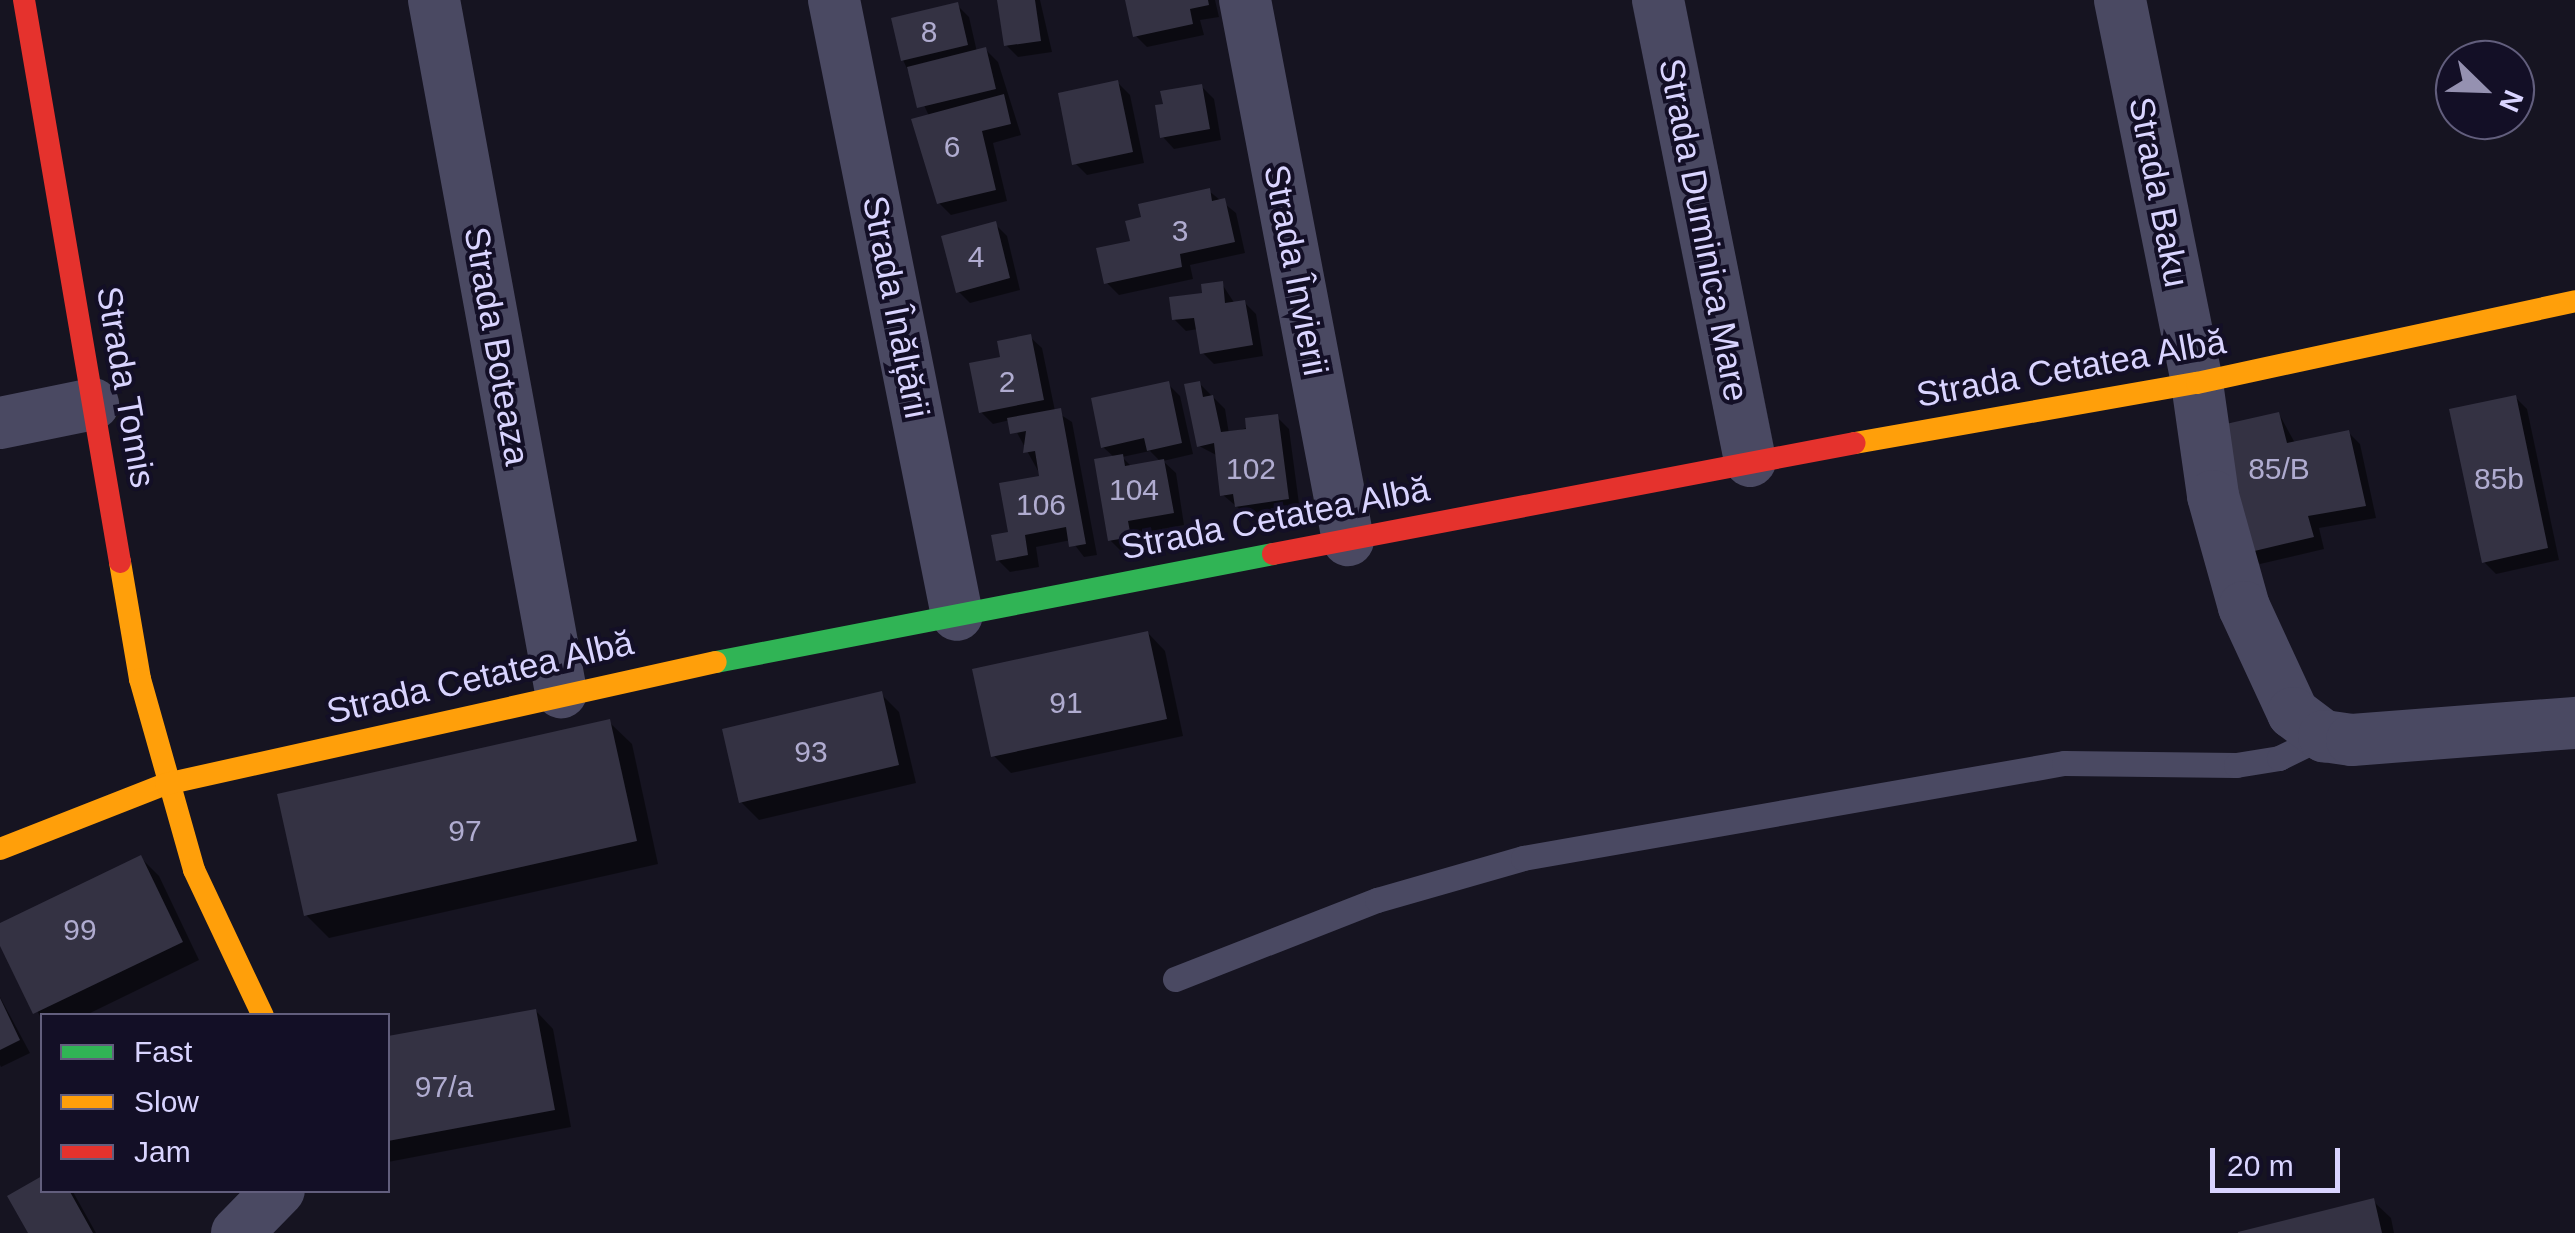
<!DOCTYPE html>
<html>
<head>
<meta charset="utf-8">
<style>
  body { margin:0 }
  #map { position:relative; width:2575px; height:1233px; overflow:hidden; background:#161421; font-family:Arial,sans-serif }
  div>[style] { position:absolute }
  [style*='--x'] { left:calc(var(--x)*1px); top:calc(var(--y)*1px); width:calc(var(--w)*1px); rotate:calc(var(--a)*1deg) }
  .shadow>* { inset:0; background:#0007 }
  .building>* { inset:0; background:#343243 }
  .lane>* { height:25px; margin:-12.5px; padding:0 12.5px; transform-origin:12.5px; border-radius:12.5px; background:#4a4962 }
  .street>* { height:52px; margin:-26px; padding:0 26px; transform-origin:26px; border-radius:26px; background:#4a4962 }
  .fast>* { height:22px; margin:-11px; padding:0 11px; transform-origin:11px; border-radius:11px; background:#30b455 }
  .slow>* { height:22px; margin:-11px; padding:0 11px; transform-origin:11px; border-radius:11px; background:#ff9f0a }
  .jam>* { height:22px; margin:-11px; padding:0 11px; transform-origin:11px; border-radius:11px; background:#e5322d }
  span { translate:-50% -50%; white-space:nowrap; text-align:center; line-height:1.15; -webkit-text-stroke:8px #130f26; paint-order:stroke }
  .number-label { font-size:30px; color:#b0acd0 }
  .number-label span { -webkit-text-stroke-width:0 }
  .street-label { font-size:35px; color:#d9d4ff }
  .legend { position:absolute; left:40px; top:1013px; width:350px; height:180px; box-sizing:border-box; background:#130f26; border:2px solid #625e7d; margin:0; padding:12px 18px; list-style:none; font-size:30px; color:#d9d4ff }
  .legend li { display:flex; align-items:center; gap:20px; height:50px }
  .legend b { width:50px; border:2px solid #625e7d }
  .north { position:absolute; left:2435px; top:40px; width:100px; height:100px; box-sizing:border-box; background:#130f26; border:2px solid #625e7d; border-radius:50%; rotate:113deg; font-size:28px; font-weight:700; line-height:40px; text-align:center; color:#d9d4ff }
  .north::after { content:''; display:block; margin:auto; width:35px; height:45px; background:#9591b1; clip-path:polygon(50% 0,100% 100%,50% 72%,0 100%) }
  .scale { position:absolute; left:2210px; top:1148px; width:130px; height:45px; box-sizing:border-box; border:5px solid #d9d4ff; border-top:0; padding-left:12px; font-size:30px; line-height:35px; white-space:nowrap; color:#d9d4ff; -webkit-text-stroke:8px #130f26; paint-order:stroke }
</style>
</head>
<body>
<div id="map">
  <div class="shadow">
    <div style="clip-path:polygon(1000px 0,1040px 0,1052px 52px,1018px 57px,1006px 45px)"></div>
    <div style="clip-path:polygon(1127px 0,1215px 0,1219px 17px,1200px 20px,1204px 35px,1147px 47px,1135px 35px)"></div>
    <div style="clip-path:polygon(957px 5px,969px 17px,977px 52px,986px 50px,998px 62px,1021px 135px,993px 143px,1007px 201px,951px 215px,939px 203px,929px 116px,903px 60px)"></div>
    <div style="clip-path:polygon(1118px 83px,1130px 95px,1144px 163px,1087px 175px,1075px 163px)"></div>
    <div style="clip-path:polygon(1202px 87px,1214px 99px,1221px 140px,1174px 149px,1163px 137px)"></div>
    <div style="clip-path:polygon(1209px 191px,1236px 213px,1245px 253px,1190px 265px,1193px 279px,1119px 295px,1107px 283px,1133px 243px)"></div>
    <div style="clip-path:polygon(995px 224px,1007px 236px,1020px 290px,970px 303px,958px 291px)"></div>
    <div style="clip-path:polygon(1222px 284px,1235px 304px,1244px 302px,1256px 314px,1263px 356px,1214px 364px,1202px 352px,1198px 329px,1186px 331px,1174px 319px)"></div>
    <div style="clip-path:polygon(1030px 337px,1042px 348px,1055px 411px,1072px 422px,1097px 555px,1084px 557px,1071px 540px,1036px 547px,1039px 567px,1010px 572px,998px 560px,1042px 478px,1010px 420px,993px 424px,981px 412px,1003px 359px)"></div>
    <div style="clip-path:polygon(evenodd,1168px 384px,1180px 396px,1193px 454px,1163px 461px,1176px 473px,1184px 525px,1139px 533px,1142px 548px,1122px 552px,1110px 540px,1115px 458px,1103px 447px,1168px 384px,1150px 451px,1161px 462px,1132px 467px,1122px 457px,1150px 451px)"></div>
    <div style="clip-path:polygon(1200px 384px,1225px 409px,1229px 434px,1277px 417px,1289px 429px,1300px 511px,1249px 517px,1223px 495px,1218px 456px,1199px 446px)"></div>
    <div style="clip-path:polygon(2515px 397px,2527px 409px,2559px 560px,2496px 574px,2484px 562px)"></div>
    <div style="clip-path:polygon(2279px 414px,2295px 443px,2348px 432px,2360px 444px,2376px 518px,2319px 528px,2324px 549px,2260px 564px,2248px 552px)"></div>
    <div style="clip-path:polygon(1148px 633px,1165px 651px,1183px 736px,1011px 773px,993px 755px)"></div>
    <div style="clip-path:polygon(881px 694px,899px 712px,916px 783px,759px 820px,741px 802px)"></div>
    <div style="clip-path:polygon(609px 722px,632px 744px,658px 864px,329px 938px,306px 915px)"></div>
    <div style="clip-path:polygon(141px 858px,159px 876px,199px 960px,84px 1016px,42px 1020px,0 940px,0 926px)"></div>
    <div style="clip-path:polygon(0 997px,30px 1053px,1px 1067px,0 1065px)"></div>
    <div style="clip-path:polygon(536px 1011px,553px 1029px,571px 1127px,388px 1162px,388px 1039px)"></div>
    <div style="clip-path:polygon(42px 1179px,42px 1190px,72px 1190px,96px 1233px,31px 1233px,11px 1197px)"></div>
    <div style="clip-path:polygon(2373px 1201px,2391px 1218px,2394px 1233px,2243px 1233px)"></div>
  </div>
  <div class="building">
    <div style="clip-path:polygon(997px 0,1035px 0,1041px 41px,1004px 46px)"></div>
    <div style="clip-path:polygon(1125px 0,1208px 0,1209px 5px,1190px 9px,1193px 24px,1133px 37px)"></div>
    <div style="clip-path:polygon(958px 2px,968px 45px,901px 61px,891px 18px)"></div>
    <div style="clip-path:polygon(986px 47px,996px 89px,917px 108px,907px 67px)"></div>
    <div style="clip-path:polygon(1118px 80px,1133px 152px,1072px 165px,1058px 93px)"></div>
    <div style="clip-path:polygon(1202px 84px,1210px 129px,1160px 138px,1155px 105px,1163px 104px,1160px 91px)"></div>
    <div style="clip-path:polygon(1004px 94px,1011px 124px,982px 131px,996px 190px,937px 204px,911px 119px)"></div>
    <div style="clip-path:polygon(1210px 188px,1212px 201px,1225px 198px,1235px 242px,1180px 254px,1182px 267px,1104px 284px,1096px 248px,1130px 241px,1125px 221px,1141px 217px,1138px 204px)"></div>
    <div style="clip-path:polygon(996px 221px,1010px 278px,956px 293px,941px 236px)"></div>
    <div style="clip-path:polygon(1223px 281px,1225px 303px,1245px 300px,1253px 345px,1200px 354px,1194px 318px,1172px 320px,1169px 297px,1202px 293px,1201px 284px)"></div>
    <div style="clip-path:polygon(1031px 334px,1044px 400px,979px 413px,969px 363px,1000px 357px,997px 341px)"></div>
    <div style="clip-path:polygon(1169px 381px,1182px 443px,1147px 451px,1144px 438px,1101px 448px,1091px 398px)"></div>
    <div style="clip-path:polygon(1200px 381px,1203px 397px,1213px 395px,1221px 432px,1246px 429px,1245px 418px,1278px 414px,1289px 499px,1235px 507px,1233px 494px,1220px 496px,1214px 443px,1197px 447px,1184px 384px)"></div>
    <div style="clip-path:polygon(2516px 395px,2548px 548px,2482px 563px,2449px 409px)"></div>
    <div style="clip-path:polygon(1061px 408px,1086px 544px,1069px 547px,1066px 527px,1025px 535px,1028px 555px,996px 561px,991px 535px,1008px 532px,999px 483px,1039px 476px,1035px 451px,1023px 453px,1026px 431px,1010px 434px,1007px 418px)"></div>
    <div style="clip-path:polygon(2279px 412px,2287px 443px,2349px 430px,2366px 506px,2308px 516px,2314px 537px,2246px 553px,2217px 426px)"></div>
    <div style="clip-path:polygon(1123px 454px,1125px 466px,1164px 459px,1174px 513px,1128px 521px,1131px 537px,1108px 541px,1094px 459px)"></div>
    <div style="clip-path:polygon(1148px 631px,1167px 719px,991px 757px,972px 669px)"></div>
    <div style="clip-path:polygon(882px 691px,899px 765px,739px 803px,722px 729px)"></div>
    <div style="clip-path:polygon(610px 719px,637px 841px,304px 916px,277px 794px)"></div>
    <div style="clip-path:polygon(141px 855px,183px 942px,33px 1014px,0 946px,0 923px)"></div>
    <div style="clip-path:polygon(0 998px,20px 1040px,0 1050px)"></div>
    <div style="clip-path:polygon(536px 1009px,555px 1110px,388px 1141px,388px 1036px)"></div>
    <div style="clip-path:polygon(42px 1176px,42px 1190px,69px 1190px,93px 1233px,28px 1233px,7px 1196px)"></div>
    <div style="clip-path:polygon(2374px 1198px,2382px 1233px,2238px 1233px,2238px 1232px)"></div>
  </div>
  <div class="lane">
    <div style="--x:1175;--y:979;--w:217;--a:-21.4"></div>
    <div style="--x:1377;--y:900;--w:152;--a:-16"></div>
    <div style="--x:1523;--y:858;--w:549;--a:-9.96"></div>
    <div style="--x:2064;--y:763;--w:172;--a:0.7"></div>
    <div style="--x:2236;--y:765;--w:44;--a:-9.2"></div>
    <div style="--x:2279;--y:758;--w:50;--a:-26.1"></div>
  </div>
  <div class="street">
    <div style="--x:434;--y:0;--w:704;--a:79.6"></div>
    <div style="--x:834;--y:0;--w:627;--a:78.69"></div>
    <div style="--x:1245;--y:0;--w:550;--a:79.2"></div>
    <div style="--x:1658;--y:0;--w:470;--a:78.7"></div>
    <div style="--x:2120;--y:0;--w:391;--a:78.6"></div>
    <div style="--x:2197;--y:383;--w:114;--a:81.9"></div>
    <div style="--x:2213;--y:496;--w:115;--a:74.4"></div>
    <div style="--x:2244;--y:607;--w:117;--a:65.2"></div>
    <div style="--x:2293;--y:713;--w:39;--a:37"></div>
    <div style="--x:2324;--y:736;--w:28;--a:8"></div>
    <div style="--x:2352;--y:740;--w:224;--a:-4.4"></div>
    <div style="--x:0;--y:423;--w:95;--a:-11.5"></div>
    <div style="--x:237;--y:1233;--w:60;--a:-45.7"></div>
  </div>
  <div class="fast">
    <div style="--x:716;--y:662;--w:567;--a:-10.97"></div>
  </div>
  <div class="slow">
    <div style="--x:1855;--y:443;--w:347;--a:-10"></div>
    <div style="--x:2197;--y:383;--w:387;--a:-12.2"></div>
    <div style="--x:120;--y:562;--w:119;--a:80.3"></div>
    <div style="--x:140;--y:679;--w:198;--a:74.2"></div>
    <div style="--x:194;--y:870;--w:161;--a:64.7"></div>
    <div style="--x:0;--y:849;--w:178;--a:-21.4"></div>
    <div style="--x:166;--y:784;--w:563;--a:-12.51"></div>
  </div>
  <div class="jam">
    <div style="--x:24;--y:0;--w:570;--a:80.31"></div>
    <div style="--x:1273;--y:554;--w:592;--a:-10.8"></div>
  </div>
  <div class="number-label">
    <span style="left:929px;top:32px">8</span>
    <span style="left:952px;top:147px">6</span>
    <span style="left:1180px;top:231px">3</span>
    <span style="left:976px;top:257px">4</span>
    <span style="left:1007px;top:382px">2</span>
    <span style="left:1251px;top:469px">102</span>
    <span style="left:2279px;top:469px">85/B</span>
    <span style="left:2499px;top:479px">85b</span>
    <span style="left:1134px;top:490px">104</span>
    <span style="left:1041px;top:505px">106</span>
    <span style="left:1066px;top:703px">91</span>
    <span style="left:811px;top:752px">93</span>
    <span style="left:465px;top:831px">97</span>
    <span style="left:80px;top:930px">99</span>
    <span style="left:444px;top:1087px">97/a</span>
  </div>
  <div class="street-label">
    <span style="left:2159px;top:192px;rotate:79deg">Strada Baku</span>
    <span style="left:1704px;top:230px;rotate:79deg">Strada Duminica Mare</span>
    <span style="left:1296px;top:270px;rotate:79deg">Strada Învierii</span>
    <span style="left:896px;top:307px;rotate:79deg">Strada Înălțării</span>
    <span style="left:497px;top:346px;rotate:80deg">Strada Boteaza</span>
    <span style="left:2071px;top:368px;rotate:-10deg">Strada Cetatea Albă</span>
    <span style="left:126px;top:387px;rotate:80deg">Strada Tomis</span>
    <span style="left:1275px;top:518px;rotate:-11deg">Strada Cetatea Albă</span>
    <span style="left:480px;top:677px;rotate:-13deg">Strada Cetatea Albă</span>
  </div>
  <ul class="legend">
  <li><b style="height:12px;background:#30b455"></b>Fast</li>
  <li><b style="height:12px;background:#ff9f0a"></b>Slow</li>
  <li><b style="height:12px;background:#e5322d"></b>Jam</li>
  </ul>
  <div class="north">N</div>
  <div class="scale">20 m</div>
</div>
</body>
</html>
